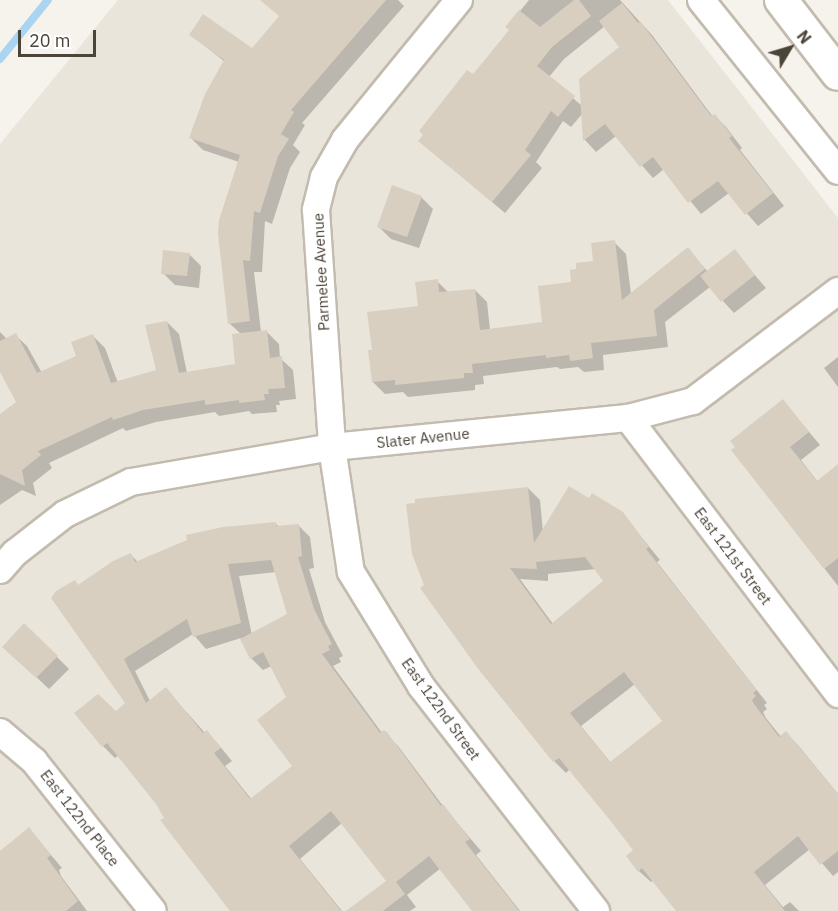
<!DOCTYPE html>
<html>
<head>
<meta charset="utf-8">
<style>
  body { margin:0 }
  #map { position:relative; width:838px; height:911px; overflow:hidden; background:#f6f3ec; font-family:"IBM Plex Sans",sans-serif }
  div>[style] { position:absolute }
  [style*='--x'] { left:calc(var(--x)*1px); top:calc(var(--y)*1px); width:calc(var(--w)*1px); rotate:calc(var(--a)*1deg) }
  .residential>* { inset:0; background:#eae5da }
  .shadow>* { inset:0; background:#0003 }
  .stream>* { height:8px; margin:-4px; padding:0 4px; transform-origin:4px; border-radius:4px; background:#a9d4f2 }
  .building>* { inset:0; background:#d8cfc1 }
  .roads { filter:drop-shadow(2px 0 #c2bbae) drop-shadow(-2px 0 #c2bbae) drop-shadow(0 2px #c2bbae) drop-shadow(0 -2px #c2bbae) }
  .minor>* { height:26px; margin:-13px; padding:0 13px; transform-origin:13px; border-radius:13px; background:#fff }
  .tertiary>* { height:32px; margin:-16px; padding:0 16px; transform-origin:16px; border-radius:16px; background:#fff }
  span { translate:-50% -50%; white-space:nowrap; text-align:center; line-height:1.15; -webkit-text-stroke:4.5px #fff; paint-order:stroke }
  .street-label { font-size:15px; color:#4b4439 }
  .north { position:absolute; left:760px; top:18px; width:60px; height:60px; -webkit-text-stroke:4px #fff; paint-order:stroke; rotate:52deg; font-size:16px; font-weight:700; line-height:24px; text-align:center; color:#4b4439 }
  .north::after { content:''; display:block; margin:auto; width:21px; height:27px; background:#4b4439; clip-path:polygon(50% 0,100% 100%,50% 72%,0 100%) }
  .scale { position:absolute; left:18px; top:30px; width:78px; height:27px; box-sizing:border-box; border:3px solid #4b4439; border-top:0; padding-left:8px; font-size:18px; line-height:21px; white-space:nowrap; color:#4b4439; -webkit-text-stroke:4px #fff; paint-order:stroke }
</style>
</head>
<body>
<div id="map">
  <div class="residential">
    <div style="clip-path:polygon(118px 0,668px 0,838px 218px,838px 911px,0 911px,0 144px)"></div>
  </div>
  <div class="shadow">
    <div style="clip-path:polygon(272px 0,398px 0,404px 6px,302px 123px,305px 125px,293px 145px,300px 152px,290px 168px,272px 224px,265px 221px,262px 272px,254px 272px,261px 332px,267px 332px,279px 344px,280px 358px,293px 370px,296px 399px,279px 401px,280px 405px,276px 405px,277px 412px,252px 414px,249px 411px,219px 416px,215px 412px,156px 422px,126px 431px,123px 428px,49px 463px,52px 468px,33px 483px,36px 496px,22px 490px,0 505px,0 416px,18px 402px,0 369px,0 332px,7px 339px,15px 335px,27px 346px,42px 373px,78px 357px,93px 336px,105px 348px,118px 383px,157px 372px,167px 322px,179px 334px,187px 373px,237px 365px,241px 334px,229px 323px,239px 162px,203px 150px,191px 138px,225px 62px,191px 35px,252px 50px,280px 17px)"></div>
    <div style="clip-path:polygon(evenodd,529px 0,620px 0,652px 35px,713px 117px,715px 116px,726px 127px,742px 148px,740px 150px,784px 206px,758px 226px,729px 193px,701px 214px,664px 169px,653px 178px,616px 136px,596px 152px,585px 140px,583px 113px,571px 127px,563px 121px,536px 162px,542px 168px,505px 213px,420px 141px,511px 31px,507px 27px,529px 0,605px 26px,621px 47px,582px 106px,549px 77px,564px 59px,605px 26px)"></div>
    <div style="clip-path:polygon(421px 197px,433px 209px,419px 248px,391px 239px,379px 227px)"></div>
    <div style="clip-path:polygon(614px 242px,626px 254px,631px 294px,688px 249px,708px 272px,734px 251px,766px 288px,734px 313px,710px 287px,665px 322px,668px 347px,603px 355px,604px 370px,584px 372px,578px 367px,560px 369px,557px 367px,483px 376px,484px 384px,475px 385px,475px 390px,408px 397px,403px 392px,385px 394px,373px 382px,373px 351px,419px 308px,437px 281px,449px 293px,475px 290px,487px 302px,490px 330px,544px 323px,573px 283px)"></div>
    <div style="clip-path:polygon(189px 254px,201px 266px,199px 288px,175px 285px,163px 273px)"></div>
    <div style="clip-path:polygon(838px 357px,838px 387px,824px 368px)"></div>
    <div style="clip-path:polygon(783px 401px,820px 445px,801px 460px,818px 482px,838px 466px,838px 586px,733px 450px)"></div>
    <div style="clip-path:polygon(evenodd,528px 488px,540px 500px,543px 532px,590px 500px,622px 513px,660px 560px,657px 562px,767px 703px,764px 705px,767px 709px,763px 712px,766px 718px,781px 737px,786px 733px,798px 745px,838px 794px,838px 872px,833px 876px,810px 849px,765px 885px,783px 907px,790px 902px,799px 911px,680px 911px,654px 880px,651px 882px,639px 871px,628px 856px,636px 850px,570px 769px,566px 773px,554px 761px,422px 588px,528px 488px,596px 569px,605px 581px,553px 624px,520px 579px,548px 581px,548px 574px,596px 569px,528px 488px,635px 684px,664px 721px,611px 763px,581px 726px,635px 684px)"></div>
    <div style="clip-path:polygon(evenodd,275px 523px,279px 527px,298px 525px,310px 537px,314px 568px,309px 569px,325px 622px,343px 656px,339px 658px,341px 662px,333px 666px,382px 733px,386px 734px,398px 746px,443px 806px,481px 851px,476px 855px,520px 911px,481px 911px,441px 868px,407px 895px,416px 907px,410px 911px,348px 911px,388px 882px,342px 823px,300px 859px,342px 911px,232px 911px,157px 804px,119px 755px,115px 758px,103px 746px,127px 703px,79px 586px,131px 555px,138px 562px,275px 523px,276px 572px,289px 615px,252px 635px,239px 576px,276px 572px,275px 523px,193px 634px,206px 649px,241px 638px,251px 658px,263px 670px,272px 666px,288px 697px,295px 766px,252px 800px,225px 766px,232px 761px,218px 744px,206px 732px,205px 733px,166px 689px,150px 701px,135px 671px,193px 634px)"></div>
    <div style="clip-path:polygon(57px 657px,69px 669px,49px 689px,16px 658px)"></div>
    <div style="clip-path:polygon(29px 829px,62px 868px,59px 870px,61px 876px,87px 911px,0 911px,0 852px)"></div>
  </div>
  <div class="stream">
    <div style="--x:0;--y:59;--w:76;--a:-50.9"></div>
  </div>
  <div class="building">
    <div style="clip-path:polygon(260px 0,386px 0,291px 110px,294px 112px,281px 134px,289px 139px,278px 156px,260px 213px,254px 211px,250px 261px,243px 260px,250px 321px,228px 324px,218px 234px,219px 220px,240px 155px,189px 138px,205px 94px,224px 60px,189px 35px,203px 14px,252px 48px,279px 16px)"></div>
    <div style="clip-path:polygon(574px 0,579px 0,591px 16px,552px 47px,537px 66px,575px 96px,558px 117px,551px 111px,525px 150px,531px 155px,492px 202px,418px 141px,423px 135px,419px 131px,467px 70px,473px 74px,483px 62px,509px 30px,505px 27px,519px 10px,540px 27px)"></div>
    <div style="clip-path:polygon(622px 3px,638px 23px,640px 21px,711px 116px,715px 114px,732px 136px,729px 138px,773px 193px,745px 215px,718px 181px,688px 203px,653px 157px,640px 167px,605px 124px,583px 141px,579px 79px,619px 47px,599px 21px)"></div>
    <div style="clip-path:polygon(392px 185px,422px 196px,407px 237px,377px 227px)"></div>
    <div style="clip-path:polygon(615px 240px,622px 300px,688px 247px,705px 269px,654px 310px,657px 336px,591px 343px,593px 358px,570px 361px,569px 355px,546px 358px,546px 355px,472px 364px,473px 373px,464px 373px,464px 378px,395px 385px,395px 380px,372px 382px,368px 350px,372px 350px,367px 312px,418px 306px,415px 282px,438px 279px,439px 292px,475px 289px,480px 330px,542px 322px,538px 286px,571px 282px,570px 270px,576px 269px,576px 263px,593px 261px,591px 243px)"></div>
    <div style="clip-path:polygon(735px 249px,755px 275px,721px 302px,700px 276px)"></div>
    <div style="clip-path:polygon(163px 250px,190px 253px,187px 276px,161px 274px)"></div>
    <div style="clip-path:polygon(167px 321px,179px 373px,235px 364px,232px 334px,267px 330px,270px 358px,282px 356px,285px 388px,268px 389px,269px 394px,264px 394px,265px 400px,239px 403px,239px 400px,205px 405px,205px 400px,143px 410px,113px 420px,112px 417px,38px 451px,41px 455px,22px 470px,25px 486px,0 474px,0 414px,16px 402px,0 372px,0 341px,16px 333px,37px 373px,76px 356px,71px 342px,93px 334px,111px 383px,156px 370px,145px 325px)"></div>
    <div style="clip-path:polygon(783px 399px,809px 432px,790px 447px,817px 481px,838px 464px,838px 558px,824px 569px,731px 450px,735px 447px,730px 441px)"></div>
    <div style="clip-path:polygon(evenodd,569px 486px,589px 498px,592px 493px,623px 512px,649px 547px,646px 549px,757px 690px,753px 693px,756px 696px,752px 700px,754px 704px,779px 737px,786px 731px,838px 794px,838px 851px,820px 865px,798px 836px,754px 872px,785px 911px,676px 911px,642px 868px,638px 872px,626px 856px,633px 850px,609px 819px,559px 758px,553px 762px,479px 670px,420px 588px,424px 585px,412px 554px,406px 504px,415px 503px,415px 499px,528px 487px,534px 543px,569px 486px,585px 557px,603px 581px,551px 624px,510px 568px,537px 569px,536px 562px,585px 557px,569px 486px,624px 672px,662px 721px,610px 762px,570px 713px,624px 672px)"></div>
    <div style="clip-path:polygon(evenodd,276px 522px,276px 526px,299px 524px,302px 556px,298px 557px,314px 609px,332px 644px,328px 646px,330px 650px,322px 654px,380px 733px,383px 730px,387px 732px,441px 806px,443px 804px,470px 839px,465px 842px,519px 911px,472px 911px,429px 856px,396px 882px,405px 894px,383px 911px,346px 911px,386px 881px,331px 811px,289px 846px,341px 911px,230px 911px,160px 820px,164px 818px,156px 804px,107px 743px,102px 747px,74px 713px,98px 694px,116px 711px,125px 703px,51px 598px,56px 591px,75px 580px,78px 585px,113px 561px,131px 553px,135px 562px,187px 540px,186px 535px,223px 527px,276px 522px,271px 560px,287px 614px,240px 639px,250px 659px,263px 652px,286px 697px,257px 720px,292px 766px,250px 799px,214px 753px,221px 748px,207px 730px,203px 733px,166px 687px,146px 703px,124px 659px,187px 619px,193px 637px,241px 623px,228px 564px,271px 560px)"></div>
    <div style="clip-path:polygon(24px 623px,58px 656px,36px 678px,2px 647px)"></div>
    <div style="clip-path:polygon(29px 827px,51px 855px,47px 858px,50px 862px,78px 901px,66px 911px,0 911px,0 851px)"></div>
  </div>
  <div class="roads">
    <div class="minor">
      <div style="--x:459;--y:0;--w:181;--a:129.2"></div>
      <div style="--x:345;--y:140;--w:43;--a:119.6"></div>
      <div style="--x:324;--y:177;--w:34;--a:104"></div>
      <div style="--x:316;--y:210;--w:238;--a:86.1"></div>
      <div style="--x:332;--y:447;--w:126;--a:81.4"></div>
      <div style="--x:351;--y:572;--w:134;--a:58.4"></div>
      <div style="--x:421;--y:686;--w:285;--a:52.1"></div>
      <div style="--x:701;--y:0;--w:219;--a:51.3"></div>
      <div style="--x:628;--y:418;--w:347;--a:52.7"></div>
      <div style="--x:0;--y:570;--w:23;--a:-49"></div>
      <div style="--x:15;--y:553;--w:63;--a:-38"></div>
      <div style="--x:65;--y:514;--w:73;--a:-25.9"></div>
      <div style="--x:131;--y:482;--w:204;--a:-9.9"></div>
      <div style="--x:332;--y:447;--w:297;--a:-5.6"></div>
      <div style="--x:628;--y:418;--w:67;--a:-14.7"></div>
      <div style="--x:693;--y:401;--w:182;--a:-37.2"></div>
      <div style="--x:0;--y:732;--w:45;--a:40.5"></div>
      <div style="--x:34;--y:761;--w:191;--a:51.6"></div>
    </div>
    <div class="tertiary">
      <div style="--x:781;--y:0;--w:93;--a:52.4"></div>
    </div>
  </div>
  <div class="street-label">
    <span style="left:321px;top:272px;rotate:-93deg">Parmelee Avenue</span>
    <span style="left:423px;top:438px;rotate:-6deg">Slater Avenue</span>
    <span style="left:733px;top:556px;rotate:53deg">East 121st Street</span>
    <span style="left:441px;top:709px;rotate:54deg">East 122nd Street</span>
    <span style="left:80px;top:818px;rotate:52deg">East 122nd Place</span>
  </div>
  <div class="north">N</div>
  <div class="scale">20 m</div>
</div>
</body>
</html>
